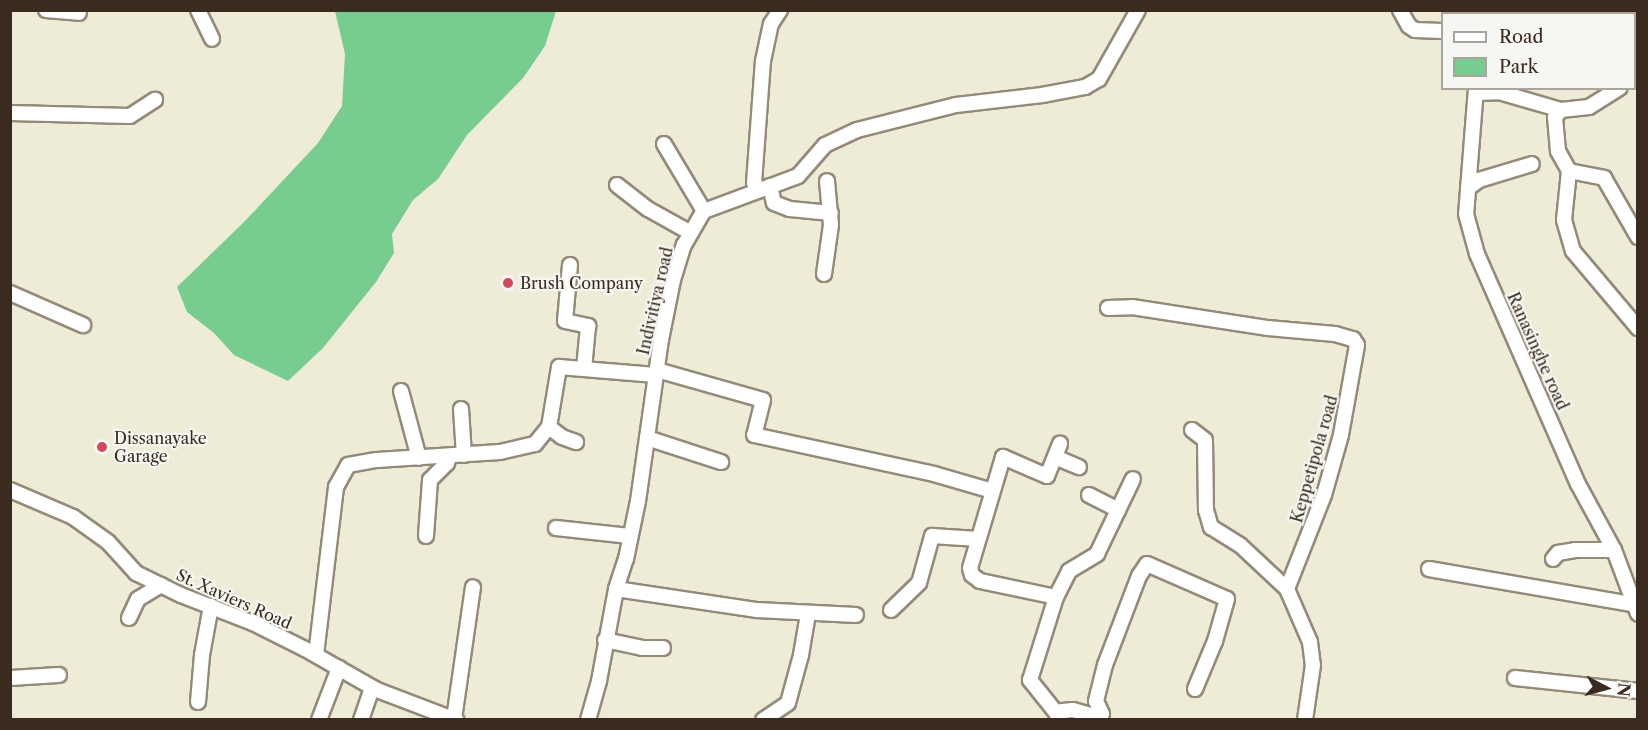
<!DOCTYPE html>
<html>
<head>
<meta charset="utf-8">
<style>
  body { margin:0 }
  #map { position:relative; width:1648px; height:730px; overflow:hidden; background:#eeebd6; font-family:"Libre Caslon Text",serif }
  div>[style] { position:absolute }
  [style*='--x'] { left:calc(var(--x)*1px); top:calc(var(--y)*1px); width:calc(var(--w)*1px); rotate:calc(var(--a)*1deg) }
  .green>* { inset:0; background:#77cc90 }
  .roads { filter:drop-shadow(2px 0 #948a7a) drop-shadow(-2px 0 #948a7a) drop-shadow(0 2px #948a7a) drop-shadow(0 -2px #948a7a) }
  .minor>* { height:14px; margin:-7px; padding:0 7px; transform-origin:7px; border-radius:7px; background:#fff }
  .dots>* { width:16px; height:16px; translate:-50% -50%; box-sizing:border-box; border:3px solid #f6f6f2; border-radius:50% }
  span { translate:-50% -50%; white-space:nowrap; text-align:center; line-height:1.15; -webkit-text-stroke:4.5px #f6f6f2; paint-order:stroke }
  .poi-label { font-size:16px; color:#3b2a1e }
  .left { translate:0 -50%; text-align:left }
  .street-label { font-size:16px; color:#3b2a1e }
  .frame { position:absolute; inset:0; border:12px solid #3b2a1e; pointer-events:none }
  .legend { position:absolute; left:1441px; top:12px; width:195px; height:78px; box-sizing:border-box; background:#f6f6f2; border:2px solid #aba49d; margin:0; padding:8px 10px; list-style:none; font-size:18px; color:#3b2a1e }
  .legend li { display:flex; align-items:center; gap:12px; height:30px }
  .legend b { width:30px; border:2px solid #aba49d }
  .north { position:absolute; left:1576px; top:658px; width:60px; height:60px; -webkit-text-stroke:4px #f6f6f2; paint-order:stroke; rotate:96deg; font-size:16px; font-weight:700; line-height:24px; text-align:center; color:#3b2a1e }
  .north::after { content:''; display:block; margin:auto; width:21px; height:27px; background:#3b2a1e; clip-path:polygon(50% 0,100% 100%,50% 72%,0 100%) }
</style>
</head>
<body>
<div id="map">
  <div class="green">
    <div style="clip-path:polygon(335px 11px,556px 11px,545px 46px,523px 78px,467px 135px,438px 179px,413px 200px,392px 234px,394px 253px,376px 282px,323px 348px,288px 381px,234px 355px,214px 333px,187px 312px,177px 287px,245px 221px,318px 143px,342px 106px,345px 54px)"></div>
  </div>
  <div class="roads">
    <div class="minor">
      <div style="--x:46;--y:10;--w:33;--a:5"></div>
      <div style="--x:198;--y:10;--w:32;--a:64"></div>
      <div style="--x:1400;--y:10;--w:18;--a:61"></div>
      <div style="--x:1409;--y:26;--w:7;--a:34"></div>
      <div style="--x:1415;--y:30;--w:27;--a:2"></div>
      <div style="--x:1470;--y:10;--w:4;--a:90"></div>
      <div style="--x:1634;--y:79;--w:4;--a:-27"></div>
      <div style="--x:1476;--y:88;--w:126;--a:94.5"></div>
      <div style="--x:1466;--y:214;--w:41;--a:74.6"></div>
      <div style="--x:1477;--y:254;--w:251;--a:66.3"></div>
      <div style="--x:1578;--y:484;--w:75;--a:61.4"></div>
      <div style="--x:1614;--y:550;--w:68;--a:69.4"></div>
      <div style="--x:1476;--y:93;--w:23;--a:-2"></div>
      <div style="--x:1499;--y:92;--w:65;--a:16.2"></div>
      <div style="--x:1561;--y:110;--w:28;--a:-6"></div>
      <div style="--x:1589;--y:107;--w:36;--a:-32"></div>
      <div style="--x:1561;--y:110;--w:9;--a:131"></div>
      <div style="--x:1555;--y:117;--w:34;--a:85"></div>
      <div style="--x:1558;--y:151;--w:23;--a:61"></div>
      <div style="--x:1569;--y:171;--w:49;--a:95.8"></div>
      <div style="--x:1564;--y:220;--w:32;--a:74"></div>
      <div style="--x:1573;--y:251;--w:101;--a:49.8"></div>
      <div style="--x:10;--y:113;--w:120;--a:1.4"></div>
      <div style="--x:130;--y:116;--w:30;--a:-33"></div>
      <div style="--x:664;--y:144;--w:78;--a:59.2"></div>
      <div style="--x:1569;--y:171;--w:36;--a:11"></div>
      <div style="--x:1604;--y:178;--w:68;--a:60"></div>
      <div style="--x:617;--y:185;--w:39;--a:38"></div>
      <div style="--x:648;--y:209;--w:49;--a:29.2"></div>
      <div style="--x:770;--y:186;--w:17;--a:77"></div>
      <div style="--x:774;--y:203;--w:17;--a:21"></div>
      <div style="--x:790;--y:209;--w:41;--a:5.6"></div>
      <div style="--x:1468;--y:188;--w:14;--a:-36"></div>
      <div style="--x:1479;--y:180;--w:55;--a:-16.8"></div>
      <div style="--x:760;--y:190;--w:9;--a:-131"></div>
      <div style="--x:754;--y:183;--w:122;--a:-85.8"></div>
      <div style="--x:763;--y:61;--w:38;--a:-78"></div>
      <div style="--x:771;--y:24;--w:17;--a:-57"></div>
      <div style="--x:570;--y:265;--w:56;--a:95.1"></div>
      <div style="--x:565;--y:321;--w:24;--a:12"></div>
      <div style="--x:588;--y:326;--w:43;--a:95.3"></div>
      <div style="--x:824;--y:274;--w:49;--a:-81.9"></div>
      <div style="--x:831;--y:225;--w:44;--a:-95.2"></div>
      <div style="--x:10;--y:293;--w:80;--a:23.7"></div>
      <div style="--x:1108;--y:308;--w:24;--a:-2"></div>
      <div style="--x:1132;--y:307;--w:138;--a:8.8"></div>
      <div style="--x:1268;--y:328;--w:67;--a:5.1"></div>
      <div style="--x:1335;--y:334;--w:19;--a:16"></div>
      <div style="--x:1353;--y:339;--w:7;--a:56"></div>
      <div style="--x:1357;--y:345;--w:91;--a:100.1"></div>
      <div style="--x:1341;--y:435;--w:62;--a:105.8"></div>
      <div style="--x:1324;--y:495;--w:101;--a:111.5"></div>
      <div style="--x:1287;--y:589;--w:58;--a:66.5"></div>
      <div style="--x:1310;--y:642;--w:23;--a:83"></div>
      <div style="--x:1313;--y:665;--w:56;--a:98.3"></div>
      <div style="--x:657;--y:370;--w:110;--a:15.8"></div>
      <div style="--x:763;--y:400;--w:36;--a:104"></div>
      <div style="--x:754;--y:435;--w:184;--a:12.2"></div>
      <div style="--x:934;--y:474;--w:60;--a:16.3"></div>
      <div style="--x:401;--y:391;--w:69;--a:75"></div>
      <div style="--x:461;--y:409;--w:46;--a:86.3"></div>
      <div style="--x:549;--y:427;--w:16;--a:38"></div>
      <div style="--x:562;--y:437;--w:15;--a:20"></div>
      <div style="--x:1192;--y:430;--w:16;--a:38"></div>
      <div style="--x:1205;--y:440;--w:70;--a:89.2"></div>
      <div style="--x:1206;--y:510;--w:18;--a:74"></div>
      <div style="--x:1211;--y:527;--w:34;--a:32"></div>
      <div style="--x:1240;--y:545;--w:64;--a:43.1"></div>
      <div style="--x:647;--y:438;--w:78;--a:18"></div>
      <div style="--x:1055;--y:457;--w:26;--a:23"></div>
      <div style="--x:10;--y:490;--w:69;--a:23.2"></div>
      <div style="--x:73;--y:517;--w:43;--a:35.5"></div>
      <div style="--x:108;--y:542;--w:42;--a:47.9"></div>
      <div style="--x:136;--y:573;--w:50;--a:26.1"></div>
      <div style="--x:181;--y:595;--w:77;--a:21.3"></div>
      <div style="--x:253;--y:623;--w:58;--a:26.6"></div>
      <div style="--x:305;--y:649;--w:83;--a:29.7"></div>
      <div style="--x:377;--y:690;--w:85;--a:20.8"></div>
      <div style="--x:1089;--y:495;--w:33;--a:27"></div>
      <div style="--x:556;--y:528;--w:74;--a:6.2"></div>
      <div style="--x:426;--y:536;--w:56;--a:-85.9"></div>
      <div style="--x:430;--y:480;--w:24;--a:-45"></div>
      <div style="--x:447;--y:463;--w:6;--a:-72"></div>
      <div style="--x:1553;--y:559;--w:8;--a:-50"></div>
      <div style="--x:1558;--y:553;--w:17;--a:-10"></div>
      <div style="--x:1575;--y:550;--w:39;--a:0"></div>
      <div style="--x:1429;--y:569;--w:206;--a:9.8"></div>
      <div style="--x:616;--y:589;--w:143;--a:8.5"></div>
      <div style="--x:757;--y:610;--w:99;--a:2.9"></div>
      <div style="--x:1056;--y:597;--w:78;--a:-168.1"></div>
      <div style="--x:980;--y:581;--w:10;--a:-143"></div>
      <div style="--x:972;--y:575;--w:7;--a:-106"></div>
      <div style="--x:970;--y:568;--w:116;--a:-73.4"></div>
      <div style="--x:1003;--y:457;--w:48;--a:23.4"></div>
      <div style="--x:1047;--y:476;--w:35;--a:-68"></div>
      <div style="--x:891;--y:610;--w:39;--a:-44"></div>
      <div style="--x:919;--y:583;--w:49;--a:-74.5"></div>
      <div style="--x:932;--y:536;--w:46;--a:3.7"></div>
      <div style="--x:129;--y:618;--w:21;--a:-65"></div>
      <div style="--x:138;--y:599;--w:27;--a:-31"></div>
      <div style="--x:605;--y:640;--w:38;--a:12"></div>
      <div style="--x:642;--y:648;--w:21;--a:0"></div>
      <div style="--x:316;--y:655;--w:169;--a:-83.2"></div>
      <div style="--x:336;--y:487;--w:25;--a:-61"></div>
      <div style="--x:348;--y:465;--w:29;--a:-10"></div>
      <div style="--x:377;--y:460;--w:123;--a:-3.7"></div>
      <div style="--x:500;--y:452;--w:36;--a:-13"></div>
      <div style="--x:535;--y:444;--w:22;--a:-51"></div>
      <div style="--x:549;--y:427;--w:61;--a:-80.5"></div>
      <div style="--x:559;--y:367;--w:97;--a:4.7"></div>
      <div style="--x:10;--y:678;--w:49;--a:-3.5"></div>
      <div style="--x:1515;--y:678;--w:124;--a:6"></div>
      <div style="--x:198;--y:702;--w:47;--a:-85.1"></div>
      <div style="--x:202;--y:655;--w:50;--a:-79.6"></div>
      <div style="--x:1058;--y:715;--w:45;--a:-128.7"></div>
      <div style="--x:1030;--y:680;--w:87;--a:-72.6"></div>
      <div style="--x:1056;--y:597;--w:29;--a:-63"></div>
      <div style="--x:1069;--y:571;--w:33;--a:-31"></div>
      <div style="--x:1097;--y:554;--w:83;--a:-64.4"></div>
      <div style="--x:454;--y:719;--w:133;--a:-81.8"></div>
      <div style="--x:319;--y:720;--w:56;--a:-69"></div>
      <div style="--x:361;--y:720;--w:34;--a:-71"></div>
      <div style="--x:588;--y:720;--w:41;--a:-74.2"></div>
      <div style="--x:599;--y:681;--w:94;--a:-79.5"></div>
      <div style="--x:616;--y:589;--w:32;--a:-72"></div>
      <div style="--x:626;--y:559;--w:59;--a:-78.3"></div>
      <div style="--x:638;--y:501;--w:163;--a:-81.9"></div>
      <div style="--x:661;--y:340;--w:61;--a:-78.7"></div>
      <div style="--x:673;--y:280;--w:37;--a:-73"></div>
      <div style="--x:684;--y:245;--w:39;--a:-60"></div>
      <div style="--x:704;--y:211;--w:100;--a:-20.4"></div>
      <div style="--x:798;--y:176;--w:41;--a:-48.9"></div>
      <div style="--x:825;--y:145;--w:35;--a:-25"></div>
      <div style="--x:857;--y:130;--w:102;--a:-14.2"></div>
      <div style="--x:956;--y:105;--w:87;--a:-6.6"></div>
      <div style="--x:1042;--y:95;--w:44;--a:-10.5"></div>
      <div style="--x:1085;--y:87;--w:16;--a:-30"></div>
      <div style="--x:1099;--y:79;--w:79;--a:-60.5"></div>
      <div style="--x:763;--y:720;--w:30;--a:-34"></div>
      <div style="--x:788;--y:703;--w:50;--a:-74.8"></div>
      <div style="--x:801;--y:655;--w:42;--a:-80.3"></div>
      <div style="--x:1057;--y:720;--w:10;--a:-61"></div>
      <div style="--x:1062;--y:711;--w:11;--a:-5"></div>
      <div style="--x:1073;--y:710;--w:22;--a:16"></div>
      <div style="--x:1094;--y:716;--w:8;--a:-14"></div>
      <div style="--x:1102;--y:714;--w:14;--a:-115"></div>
      <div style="--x:1096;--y:701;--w:37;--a:-76"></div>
      <div style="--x:1105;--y:665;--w:95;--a:-69.1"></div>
      <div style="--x:1139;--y:576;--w:14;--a:-56"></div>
      <div style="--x:1147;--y:564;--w:87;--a:23.6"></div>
      <div style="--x:1227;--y:599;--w:44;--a:105.9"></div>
      <div style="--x:1215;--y:641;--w:52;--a:112.6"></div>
    </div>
  </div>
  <div class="dots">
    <div style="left:508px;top:283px;background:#d1495b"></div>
    <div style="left:102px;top:447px;background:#d1495b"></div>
  </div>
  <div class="poi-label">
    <span class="left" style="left:520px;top:283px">Brush Company</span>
    <span class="left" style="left:114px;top:447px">Dissanayake<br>Garage</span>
  </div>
  <div class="street-label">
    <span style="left:655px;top:301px;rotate:-77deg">Indivitiya road</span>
    <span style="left:1538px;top:351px;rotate:66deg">Ranasinghe road</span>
    <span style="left:1314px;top:459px;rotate:-74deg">Keppetipola road</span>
    <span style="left:234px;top:599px;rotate:24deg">St. Xaviers Road</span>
  </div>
  <div class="frame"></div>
  <ul class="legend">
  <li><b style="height:8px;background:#fff"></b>Road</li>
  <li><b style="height:16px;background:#77cc90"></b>Park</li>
  </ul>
  <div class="north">N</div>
</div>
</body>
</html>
